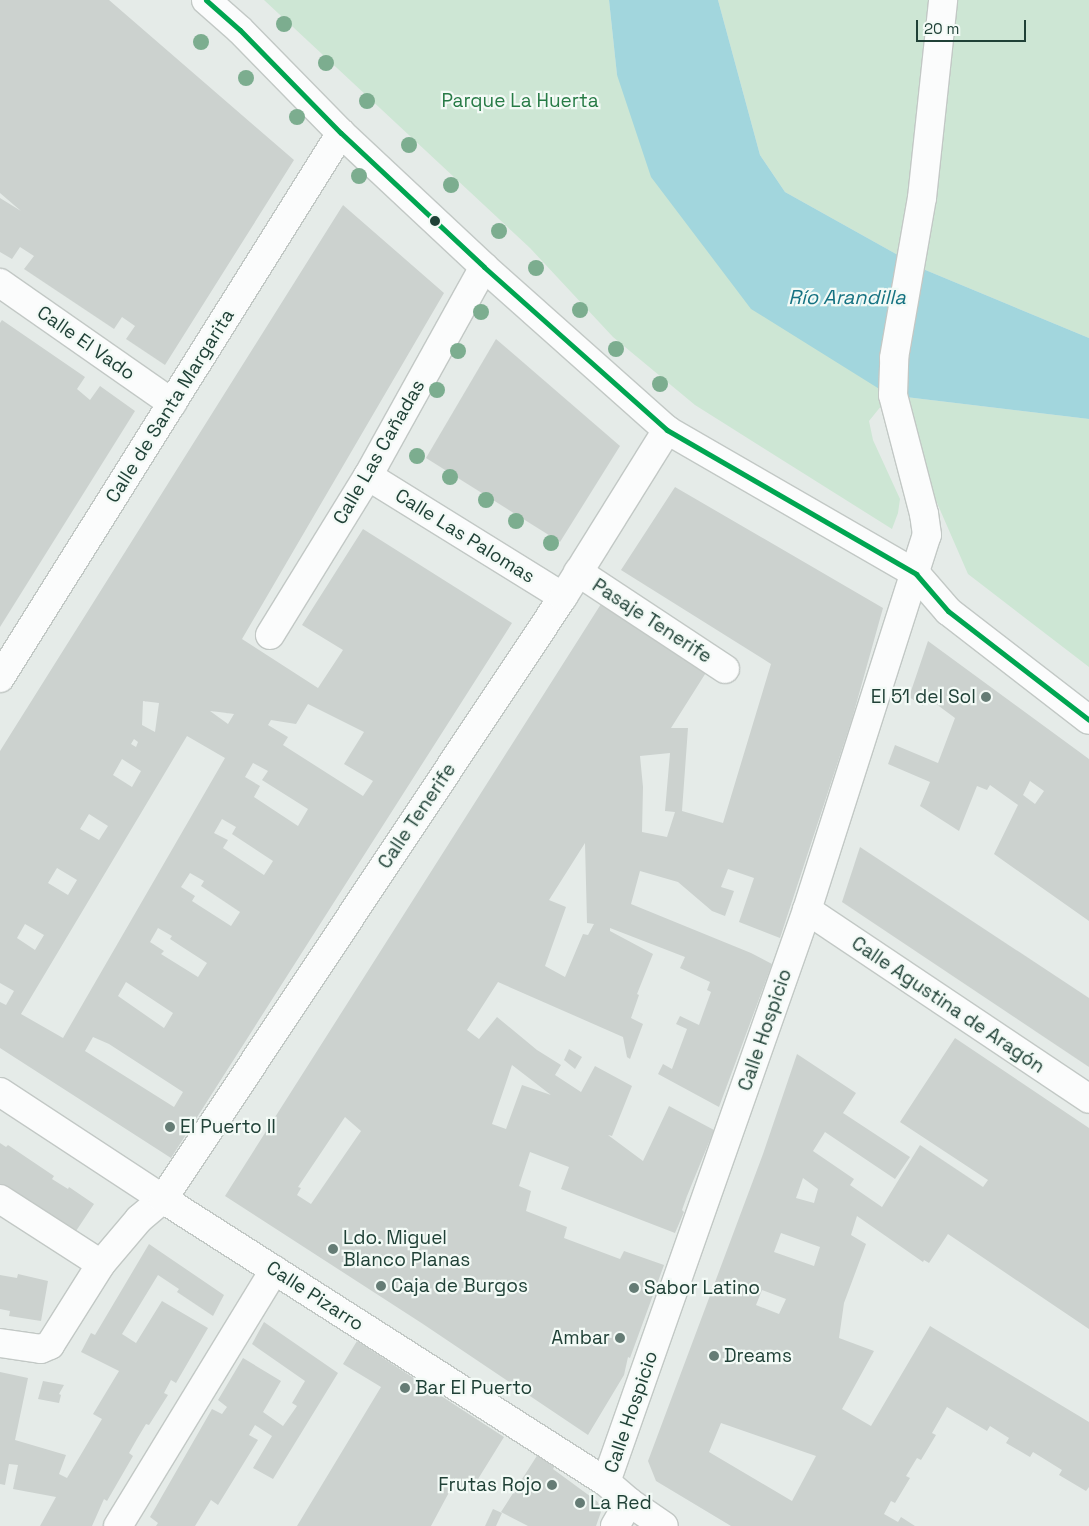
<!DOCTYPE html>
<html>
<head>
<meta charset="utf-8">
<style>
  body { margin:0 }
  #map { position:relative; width:1089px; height:1526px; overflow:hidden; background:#e5ebe8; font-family:"Space Grotesk",sans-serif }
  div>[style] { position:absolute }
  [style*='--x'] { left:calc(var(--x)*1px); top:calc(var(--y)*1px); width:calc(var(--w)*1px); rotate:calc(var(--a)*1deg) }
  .green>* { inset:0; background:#cde6d4 }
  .water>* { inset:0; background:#a2d6dd }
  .building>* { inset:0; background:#ccd2cf }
  .roads { filter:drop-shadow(1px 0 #c2c8c5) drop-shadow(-1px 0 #c2c8c5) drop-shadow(0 1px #c2c8c5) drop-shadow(0 -1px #c2c8c5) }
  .minor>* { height:28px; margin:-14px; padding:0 14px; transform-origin:14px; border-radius:14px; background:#fbfcfc }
  .bus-1>* { height:5px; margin:-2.5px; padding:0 2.5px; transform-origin:2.5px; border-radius:2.5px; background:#00a651 }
  .trees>* { width:16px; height:16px; margin:-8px; border-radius:50%; background:#7cad8f }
  .dots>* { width:14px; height:14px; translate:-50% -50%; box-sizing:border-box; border:2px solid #f3faf6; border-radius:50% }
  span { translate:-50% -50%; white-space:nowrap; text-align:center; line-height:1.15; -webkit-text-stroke:4.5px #f3faf6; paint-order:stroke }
  .park-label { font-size:19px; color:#277b46 }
  .street-label { font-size:19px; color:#204137 }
  .poi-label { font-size:19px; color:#204137 }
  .right { translate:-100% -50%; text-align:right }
  .left { translate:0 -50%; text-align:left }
  .water-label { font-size:20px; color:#157282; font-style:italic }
  .scale { position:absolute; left:916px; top:20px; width:110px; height:22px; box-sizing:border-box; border:2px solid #204137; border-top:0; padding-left:6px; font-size:15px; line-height:18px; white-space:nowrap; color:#204137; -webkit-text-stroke:4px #f3faf6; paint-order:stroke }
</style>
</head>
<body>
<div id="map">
  <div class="green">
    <div style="clip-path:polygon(264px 0,609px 0,617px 75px,889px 395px,1089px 419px,1089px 667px,968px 574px,890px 395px,869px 421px,873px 440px,900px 499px,898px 513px,892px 529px,695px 405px,613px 337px,530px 248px)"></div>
    <div style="clip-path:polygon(718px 0,1089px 0,1089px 338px,923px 269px,785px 192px,760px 155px)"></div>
  </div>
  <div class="water">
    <div style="clip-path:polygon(609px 0,718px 0,760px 155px,785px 192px,923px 269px,1089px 338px,1089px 419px,889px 395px,751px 309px,651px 177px,617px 75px)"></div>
  </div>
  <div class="building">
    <div style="clip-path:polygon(0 0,109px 0,294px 160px,165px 365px,126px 339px,135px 326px,122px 317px,114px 329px,24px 269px,34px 256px,20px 247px,12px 259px,0 252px,0 198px,21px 211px,0 193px)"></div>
    <div style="clip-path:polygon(evenodd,343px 205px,444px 293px,242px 639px,318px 688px,343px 650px,302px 625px,363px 529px,512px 623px,171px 1158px,0 1048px,0 1002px,6px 1005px,14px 991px,0 983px,0 751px,343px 205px,143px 701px,159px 703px,155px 732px,142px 725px,143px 701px,343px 205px,308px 704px,364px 732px,344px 764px,373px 781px,363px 796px,283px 745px,288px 737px,268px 725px,271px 720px,296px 724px,308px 704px,343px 205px,210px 711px,219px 712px,234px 714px,228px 724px,210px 711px,343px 205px,187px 736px,225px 758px,63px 1038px,21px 1014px,187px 736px,343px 205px,134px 739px,138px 742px,136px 747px,131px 744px,134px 739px,343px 205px,122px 759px,141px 771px,132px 787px,113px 775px,122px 759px,343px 205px,253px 763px,268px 771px,262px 780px,308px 809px,298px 826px,254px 797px,260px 786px,245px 777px,253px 763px,343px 205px,89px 814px,108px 826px,99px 840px,80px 829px,89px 814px,343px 205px,222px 819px,236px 827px,232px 834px,273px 861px,264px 875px,223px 848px,228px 840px,214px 833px,222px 819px,343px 205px,57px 868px,77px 880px,68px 895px,48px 883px,57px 868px,343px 205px,190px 873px,204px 881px,201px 886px,240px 912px,231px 926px,192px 901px,195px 896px,181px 887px,190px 873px,343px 205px,25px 924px,44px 935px,35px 950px,17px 938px,25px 924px,343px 205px,158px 928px,172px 936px,170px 939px,207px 963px,198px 977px,161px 954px,164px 951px,150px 942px,158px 928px,343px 205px,126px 982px,173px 1013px,164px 1028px,118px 996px,126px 982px,343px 205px,93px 1037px,109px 1044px,183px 1092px,174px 1107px,85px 1051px,93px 1037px)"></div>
    <div style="clip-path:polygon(2px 320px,85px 377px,77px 389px,90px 400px,100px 386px,135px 411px,0 627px,0 323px)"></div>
    <div style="clip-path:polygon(496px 339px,620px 446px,560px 542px,426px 458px)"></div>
    <div style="clip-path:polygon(evenodd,675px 487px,883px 608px,852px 719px,780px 938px,739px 922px,754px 878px,728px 869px,721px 887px,734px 891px,725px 916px,712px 911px,678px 882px,640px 871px,631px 904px,751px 953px,772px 964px,719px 1107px,658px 1074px,663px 1064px,672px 1069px,687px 1029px,676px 1024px,680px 1016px,699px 1025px,711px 992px,707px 990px,710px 982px,680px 968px,685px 957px,610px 928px,610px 931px,653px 954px,637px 994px,639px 995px,631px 1018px,643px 1024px,630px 1059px,627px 1057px,623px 1037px,498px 982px,467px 1030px,479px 1039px,497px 1017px,537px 1050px,561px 1065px,555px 1075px,581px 1092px,595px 1066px,632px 1086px,612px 1136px,608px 1135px,643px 1161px,669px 1106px,714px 1130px,687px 1196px,682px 1210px,684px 1212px,675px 1233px,561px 1189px,569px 1167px,530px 1152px,519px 1186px,531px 1191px,526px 1211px,567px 1227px,564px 1238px,620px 1259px,624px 1251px,664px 1265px,630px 1358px,628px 1357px,624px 1375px,588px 1435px,423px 1324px,225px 1196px,601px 604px,707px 671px,671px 728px,688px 728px,682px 811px,723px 823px,771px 664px,621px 570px,675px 487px,670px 753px,665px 811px,675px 812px,667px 837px,642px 832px,643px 787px,640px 756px,670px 753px,675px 487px,585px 843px,587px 923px,594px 924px,588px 935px,583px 934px,565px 977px,545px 966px,566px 907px,549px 900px,585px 843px,675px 487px,512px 1065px,551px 1095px,522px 1085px,506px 1129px,492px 1124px,512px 1065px,675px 487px,345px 1117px,361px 1131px,311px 1204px,297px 1195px,301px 1188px,298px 1187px,345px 1117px)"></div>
    <div style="clip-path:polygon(evenodd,928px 641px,1089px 759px,1089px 921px,994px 854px,1018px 805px,990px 785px,987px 790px,977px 786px,959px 831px,920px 806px,930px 782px,888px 764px,895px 745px,938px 763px,955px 718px,928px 698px,923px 706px,909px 697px,928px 641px,1030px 781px,1044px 791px,1035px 804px,1023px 795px,1030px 781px)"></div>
    <div style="clip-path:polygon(860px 847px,1089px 998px,1089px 1067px,842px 902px)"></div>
    <div style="clip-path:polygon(evenodd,955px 1038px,1089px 1128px,1089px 1329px,948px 1234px,929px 1263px,924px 1260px,923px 1262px,857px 1216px,851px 1235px,866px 1244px,844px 1303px,839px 1338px,874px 1351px,842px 1409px,871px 1426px,930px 1326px,1089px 1422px,1089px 1487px,1086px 1491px,1059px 1475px,1062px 1470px,1033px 1452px,1030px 1457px,1006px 1443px,1009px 1438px,990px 1426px,987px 1431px,947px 1407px,932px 1433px,936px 1435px,921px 1460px,917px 1458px,906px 1476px,910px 1478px,895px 1503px,891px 1501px,884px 1514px,898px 1522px,901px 1517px,915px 1526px,731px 1526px,656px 1481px,648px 1461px,763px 1154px,797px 1054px,856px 1093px,843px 1113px,910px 1157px,895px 1179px,825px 1132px,813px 1151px,854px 1179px,850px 1185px,882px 1207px,920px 1145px,983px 1187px,988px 1180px,900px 1122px,955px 1038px,803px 1178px,818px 1189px,814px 1203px,796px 1198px,803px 1178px,955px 1038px,781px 1233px,820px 1247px,814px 1266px,774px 1252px,781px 1233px,955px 1038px,762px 1290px,786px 1299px,779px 1314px,756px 1305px,762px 1290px,955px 1038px,721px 1423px,816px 1456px,792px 1501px,709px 1452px,721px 1423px)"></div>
    <div style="clip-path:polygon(569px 1049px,582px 1057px,575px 1069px,564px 1060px)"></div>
    <div style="clip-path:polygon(0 1143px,6px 1147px,8px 1145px,54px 1176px,52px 1179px,68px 1189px,69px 1187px,94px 1204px,72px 1237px,0 1188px)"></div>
    <div style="clip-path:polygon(149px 1244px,224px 1295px,213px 1316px,177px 1292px,179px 1289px,158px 1275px,122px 1334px,136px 1343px,162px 1301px,208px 1328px,176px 1383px,171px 1380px,164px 1393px,168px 1395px,149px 1425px,146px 1424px,137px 1439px,129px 1453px,133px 1456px,107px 1501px,104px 1499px,92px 1526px,40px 1526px,56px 1497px,13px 1489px,18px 1465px,9px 1464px,5px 1485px,0 1484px,0 1372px,28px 1378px,15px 1440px,66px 1455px,59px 1474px,67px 1478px,102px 1419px,93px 1414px,119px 1371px,81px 1352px,91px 1333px,95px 1335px)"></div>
    <div style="clip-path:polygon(18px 1274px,48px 1281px,41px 1321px,9px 1316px,10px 1311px,0 1309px,0 1275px,17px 1278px)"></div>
    <div style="clip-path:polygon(264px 1322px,338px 1373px,273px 1479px,253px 1468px,272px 1436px,255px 1425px,249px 1435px,258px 1440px,218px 1505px,211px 1500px,195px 1526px,156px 1526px,158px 1523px,150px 1517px,212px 1409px,222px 1414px,227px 1407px,218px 1400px,243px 1358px,281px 1381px,263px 1412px,283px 1426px,297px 1406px,292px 1403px,305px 1381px,252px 1344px)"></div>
    <div style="clip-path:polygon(357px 1341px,504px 1437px,470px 1492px,454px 1483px,431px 1526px,297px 1526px,381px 1387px,343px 1364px)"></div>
    <div style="clip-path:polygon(43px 1381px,64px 1385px,59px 1394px,61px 1395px,59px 1403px,38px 1399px)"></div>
    <div style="clip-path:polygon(540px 1451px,557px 1462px,553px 1469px,598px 1502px,601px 1512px,596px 1526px,528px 1526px,501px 1512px)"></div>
    <div style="clip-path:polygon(493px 1509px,502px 1513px,496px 1526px,485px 1526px)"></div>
  </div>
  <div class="roads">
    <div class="minor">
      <div style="--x:206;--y:0;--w:45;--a:41.4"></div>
      <div style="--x:240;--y:30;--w:144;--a:45.6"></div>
      <div style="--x:341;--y:133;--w:196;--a:43.1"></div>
      <div style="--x:484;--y:267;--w:245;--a:41.7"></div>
      <div style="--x:667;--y:430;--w:288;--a:30"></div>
      <div style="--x:916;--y:574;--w:49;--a:49.1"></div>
      <div style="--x:948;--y:611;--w:178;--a:37.7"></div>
      <div style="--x:0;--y:283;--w:210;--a:34.9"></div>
      <div style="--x:368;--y:476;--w:229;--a:31.8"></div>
      <div style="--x:578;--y:572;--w:176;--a:33.4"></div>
      <div style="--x:270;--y:635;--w:187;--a:-58.4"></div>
      <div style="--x:368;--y:476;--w:239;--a:-61"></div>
      <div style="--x:0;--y:678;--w:643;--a:-57.97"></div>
      <div style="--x:807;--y:910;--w:339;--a:33.8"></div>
      <div style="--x:0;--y:1092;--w:195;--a:33.3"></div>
      <div style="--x:163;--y:1199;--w:526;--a:32.57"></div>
      <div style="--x:606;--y:1482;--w:30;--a:41"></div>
      <div style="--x:629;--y:1502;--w:42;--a:34.4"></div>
      <div style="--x:0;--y:1199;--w:120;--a:32.8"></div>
      <div style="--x:0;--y:1343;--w:41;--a:8.3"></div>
      <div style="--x:41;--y:1349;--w:10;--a:-24"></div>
      <div style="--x:50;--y:1345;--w:96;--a:-57.8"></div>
      <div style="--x:101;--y:1264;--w:59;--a:-49.8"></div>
      <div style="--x:139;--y:1219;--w:31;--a:-40"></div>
      <div style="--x:163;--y:1199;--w:723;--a:-56.4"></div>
      <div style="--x:563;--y:597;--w:197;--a:-58.1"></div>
      <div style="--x:606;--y:1482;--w:606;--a:-70.64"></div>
      <div style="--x:807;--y:910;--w:394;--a:-72.3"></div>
      <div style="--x:927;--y:535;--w:21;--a:-98"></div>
      <div style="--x:924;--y:514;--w:123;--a:-104.6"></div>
      <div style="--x:893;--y:395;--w:37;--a:-88"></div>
      <div style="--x:894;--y:358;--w:162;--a:-80.1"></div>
      <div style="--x:922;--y:198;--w:199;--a:-83.9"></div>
      <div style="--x:118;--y:1526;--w:300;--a:-58.6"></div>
      <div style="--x:615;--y:1526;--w:28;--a:-60"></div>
    </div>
  </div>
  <div class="bus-1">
    <div style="--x:206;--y:0;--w:45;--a:41.4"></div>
    <div style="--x:240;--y:30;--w:144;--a:45.6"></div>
    <div style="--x:341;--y:133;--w:196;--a:43.1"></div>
    <div style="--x:484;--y:267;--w:245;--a:41.7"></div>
    <div style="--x:667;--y:430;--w:288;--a:30"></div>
    <div style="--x:916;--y:574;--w:49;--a:49.1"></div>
    <div style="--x:948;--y:611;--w:178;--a:37.7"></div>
  </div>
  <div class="trees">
    <div style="left:284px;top:24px"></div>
    <div style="left:201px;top:42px"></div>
    <div style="left:326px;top:63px"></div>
    <div style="left:246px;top:78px"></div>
    <div style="left:367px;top:101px"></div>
    <div style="left:297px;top:117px"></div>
    <div style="left:409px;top:145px"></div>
    <div style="left:359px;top:176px"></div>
    <div style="left:451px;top:185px"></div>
    <div style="left:499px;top:231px"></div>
    <div style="left:536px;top:268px"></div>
    <div style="left:580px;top:310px"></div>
    <div style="left:481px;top:312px"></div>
    <div style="left:616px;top:349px"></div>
    <div style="left:458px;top:351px"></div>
    <div style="left:660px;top:384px"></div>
    <div style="left:437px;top:390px"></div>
    <div style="left:417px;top:456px"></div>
    <div style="left:450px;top:477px"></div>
    <div style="left:486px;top:500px"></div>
    <div style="left:516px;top:521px"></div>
    <div style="left:551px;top:543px"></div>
  </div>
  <div class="dots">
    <div style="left:435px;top:221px;background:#204137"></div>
    <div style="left:986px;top:697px;background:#657c75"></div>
    <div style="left:170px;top:1127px;background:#657c75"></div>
    <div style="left:333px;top:1249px;background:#657c75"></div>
    <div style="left:381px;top:1286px;background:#657c75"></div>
    <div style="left:634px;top:1288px;background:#657c75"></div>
    <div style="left:620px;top:1338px;background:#657c75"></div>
    <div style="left:714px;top:1356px;background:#657c75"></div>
    <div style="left:405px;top:1388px;background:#657c75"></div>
    <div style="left:552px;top:1485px;background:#657c75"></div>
    <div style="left:580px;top:1503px;background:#657c75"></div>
  </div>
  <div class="park-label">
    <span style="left:520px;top:101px">Parque La Huerta</span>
  </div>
  <div class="street-label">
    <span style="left:86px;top:343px;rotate:35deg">Calle El Vado</span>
    <span style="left:170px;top:406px;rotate:-58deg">Calle de Santa Margarita</span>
    <span style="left:379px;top:452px;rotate:-60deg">Calle Las Cañadas</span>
    <span style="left:465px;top:536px;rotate:32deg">Calle Las Palomas</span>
    <span style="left:652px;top:621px;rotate:33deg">Pasaje Tenerife</span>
    <span style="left:417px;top:816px;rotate:-56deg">Calle Tenerife</span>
    <span style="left:948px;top:1005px;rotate:34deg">Calle Agustina de Aragón</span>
    <span style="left:765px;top:1030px;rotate:-71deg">Calle Hospicio</span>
    <span style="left:315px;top:1296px;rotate:33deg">Calle Pizarro</span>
    <span style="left:631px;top:1412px;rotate:-71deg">Calle Hospicio</span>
  </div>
  <div class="poi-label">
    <span class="right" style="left:976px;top:697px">El 51 del Sol</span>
    <span class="left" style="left:180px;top:1127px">El Puerto II</span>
    <span class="left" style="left:343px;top:1249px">Ldo. Miguel<br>Blanco Planas</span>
    <span class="left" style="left:391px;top:1286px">Caja de Burgos</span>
    <span class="left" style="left:644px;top:1288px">Sabor Latino</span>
    <span class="right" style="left:610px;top:1338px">Ambar</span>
    <span class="left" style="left:724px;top:1356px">Dreams</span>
    <span class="left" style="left:415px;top:1388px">Bar El Puerto</span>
    <span class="right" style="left:542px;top:1485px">Frutas Rojo</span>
    <span class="left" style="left:590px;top:1503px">La Red</span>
  </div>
  <div class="water-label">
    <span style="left:847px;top:297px">Río Arandilla</span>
  </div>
  <div class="scale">20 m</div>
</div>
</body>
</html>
